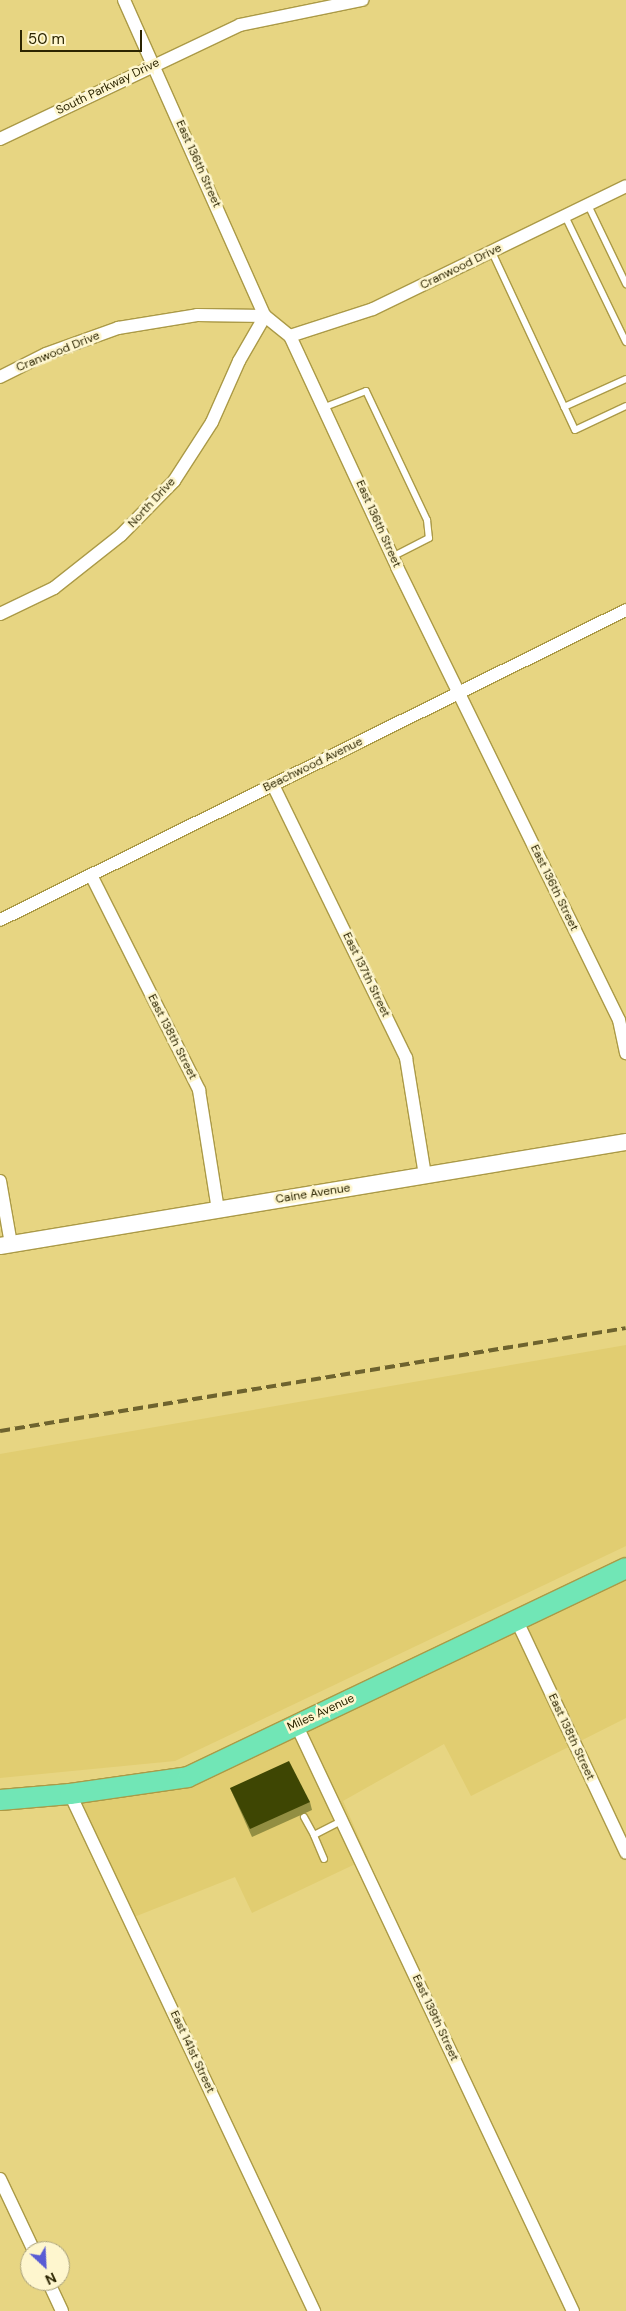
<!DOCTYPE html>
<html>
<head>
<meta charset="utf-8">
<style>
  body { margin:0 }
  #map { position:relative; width:626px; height:2311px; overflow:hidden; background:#e7d582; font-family:"DM Sans",sans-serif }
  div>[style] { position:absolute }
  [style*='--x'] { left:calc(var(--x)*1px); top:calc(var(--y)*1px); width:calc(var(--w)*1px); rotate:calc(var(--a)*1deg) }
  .built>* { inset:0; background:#e1cd71 }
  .roads { filter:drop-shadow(1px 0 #ab9a47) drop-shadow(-1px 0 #ab9a47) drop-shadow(0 1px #ab9a47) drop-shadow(0 -1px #ab9a47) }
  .service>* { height:6px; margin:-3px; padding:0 3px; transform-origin:3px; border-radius:3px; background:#fff }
  .minor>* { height:12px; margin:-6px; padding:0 6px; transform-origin:6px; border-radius:6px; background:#fff }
  .tertiary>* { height:16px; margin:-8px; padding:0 8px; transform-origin:8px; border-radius:8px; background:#fff }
  .primary>* { height:20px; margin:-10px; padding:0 10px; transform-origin:10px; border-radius:10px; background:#71e6b6 }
  .rail>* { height:4px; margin-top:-2px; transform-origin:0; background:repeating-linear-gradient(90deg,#6e632e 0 10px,transparent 0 15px) }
  .wall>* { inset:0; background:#928e42 }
  .building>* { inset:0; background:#3e4603 }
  span { translate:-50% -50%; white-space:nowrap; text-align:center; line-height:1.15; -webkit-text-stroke:5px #fef6ce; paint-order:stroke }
  .street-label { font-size:12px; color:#2c2501 }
  .north { position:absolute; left:20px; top:2241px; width:50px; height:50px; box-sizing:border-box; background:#fef6ce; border:1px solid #aaa27c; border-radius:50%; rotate:155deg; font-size:14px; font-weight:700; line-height:20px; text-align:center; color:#2c2501 }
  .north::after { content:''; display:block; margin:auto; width:18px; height:22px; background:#595cd4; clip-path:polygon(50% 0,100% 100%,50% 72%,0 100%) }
  .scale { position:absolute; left:20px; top:30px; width:122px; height:22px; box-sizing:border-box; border:2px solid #2c2501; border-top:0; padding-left:6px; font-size:15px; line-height:18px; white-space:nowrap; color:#2c2501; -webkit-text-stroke:4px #fef6ce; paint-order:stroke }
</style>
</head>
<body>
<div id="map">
  <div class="built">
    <div style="clip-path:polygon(626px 1345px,626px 1546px,175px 1761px,0 1778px,0 1454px)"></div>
    <div style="clip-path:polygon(626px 1568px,626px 1718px,471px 1796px,444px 1744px,343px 1801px,368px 1858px,252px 1913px,235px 1877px,129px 1919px,70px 1794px,188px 1777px)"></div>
  </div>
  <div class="roads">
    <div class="service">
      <div style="--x:588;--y:205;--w:88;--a:64.3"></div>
      <div style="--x:565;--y:216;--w:140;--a:64.2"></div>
      <div style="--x:492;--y:252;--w:196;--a:65"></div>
      <div style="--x:575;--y:430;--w:56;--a:-25.2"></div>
      <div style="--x:325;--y:407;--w:44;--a:-21.3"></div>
      <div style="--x:366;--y:391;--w:143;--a:64.7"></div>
      <div style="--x:427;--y:520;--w:18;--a:84"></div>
      <div style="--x:429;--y:538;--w:42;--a:152.8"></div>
      <div style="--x:564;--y:407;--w:68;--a:-24.3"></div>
      <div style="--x:304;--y:1817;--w:21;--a:61"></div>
      <div style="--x:324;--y:1859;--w:26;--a:-113"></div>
      <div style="--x:314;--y:1835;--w:31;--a:-27"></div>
    </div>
    <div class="minor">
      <div style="--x:124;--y:0;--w:346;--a:66"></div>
      <div style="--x:265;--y:316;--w:32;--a:39"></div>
      <div style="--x:290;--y:336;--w:255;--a:65.1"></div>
      <div style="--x:397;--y:567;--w:504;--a:63.89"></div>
      <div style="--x:619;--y:1020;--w:34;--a:78"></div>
      <div style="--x:0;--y:139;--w:266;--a:-25.4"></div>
      <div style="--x:240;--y:25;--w:125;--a:-11.6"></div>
      <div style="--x:290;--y:336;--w:87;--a:-18"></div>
      <div style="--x:373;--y:309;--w:281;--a:-25.9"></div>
      <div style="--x:0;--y:377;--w:51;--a:-26.6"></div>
      <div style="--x:46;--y:354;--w:77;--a:-19.9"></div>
      <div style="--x:118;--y:328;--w:80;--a:-9.3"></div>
      <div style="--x:197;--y:315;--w:68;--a:0.8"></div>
      <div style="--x:0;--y:614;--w:60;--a:-25.7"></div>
      <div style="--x:54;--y:588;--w:85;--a:-38.3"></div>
      <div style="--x:121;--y:535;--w:76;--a:-45.5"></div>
      <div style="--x:174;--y:481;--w:70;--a:-57.2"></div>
      <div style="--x:212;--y:422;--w:67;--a:-66.1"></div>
      <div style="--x:239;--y:361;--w:52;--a:-60"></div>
      <div style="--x:273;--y:785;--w:304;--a:64"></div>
      <div style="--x:406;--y:1058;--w:119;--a:80.8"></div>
      <div style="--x:91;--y:875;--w:241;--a:63.3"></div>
      <div style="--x:199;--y:1090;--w:121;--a:81"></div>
      <div style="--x:0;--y:920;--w:699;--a:-26.34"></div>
      <div style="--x:0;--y:1181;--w:64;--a:80.1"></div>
      <div style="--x:517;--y:1621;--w:256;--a:64.8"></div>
      <div style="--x:296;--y:1724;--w:649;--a:64.74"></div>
      <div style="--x:70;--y:1794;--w:572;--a:64.73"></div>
      <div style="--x:0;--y:2179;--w:80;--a:64.7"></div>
      <div style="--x:48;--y:2281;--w:33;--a:65"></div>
    </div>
    <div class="tertiary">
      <div style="--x:0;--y:1246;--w:635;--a:-9.43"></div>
    </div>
    <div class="primary">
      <div style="--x:0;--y:1800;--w:70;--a:-4.9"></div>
      <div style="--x:70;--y:1794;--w:119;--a:-8.2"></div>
      <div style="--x:188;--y:1777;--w:485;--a:-25.5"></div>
    </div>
  </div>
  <div class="rail">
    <div style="--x:0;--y:1431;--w:634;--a:-9.34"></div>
  </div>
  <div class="wall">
    <div style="clip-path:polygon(230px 1788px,310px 1802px,312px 1810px,252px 1837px)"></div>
  </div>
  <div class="building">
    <div style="clip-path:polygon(289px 1761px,310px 1802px,250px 1829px,230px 1788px)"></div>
  </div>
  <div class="street-label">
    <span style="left:108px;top:87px;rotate:-26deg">South Parkway Drive</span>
    <span style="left:198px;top:164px;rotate:66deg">East 136th Street</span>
    <span style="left:461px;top:267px;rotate:-26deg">Cranwood Drive</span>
    <span style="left:58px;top:352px;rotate:-22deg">Cranwood Drive</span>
    <span style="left:152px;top:503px;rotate:-47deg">North Drive</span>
    <span style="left:378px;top:524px;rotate:66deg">East 136th Street</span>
    <span style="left:313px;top:765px;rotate:-26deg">Beachwood Avenue</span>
    <span style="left:554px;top:888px;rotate:64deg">East 136th Street</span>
    <span style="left:366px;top:975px;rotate:64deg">East 137th Street</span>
    <span style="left:172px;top:1037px;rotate:63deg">East 138th Street</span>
    <span style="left:313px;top:1194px;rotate:-9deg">Caine Avenue</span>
    <span style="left:321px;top:1713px;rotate:-25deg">Miles Avenue</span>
    <span style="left:571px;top:1737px;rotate:65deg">East 138th Street</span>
    <span style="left:435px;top:2018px;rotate:65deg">East 139th Street</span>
    <span style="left:192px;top:2052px;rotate:65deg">East 141st Street</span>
  </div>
  <div class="north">N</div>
  <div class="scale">50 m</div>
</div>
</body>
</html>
